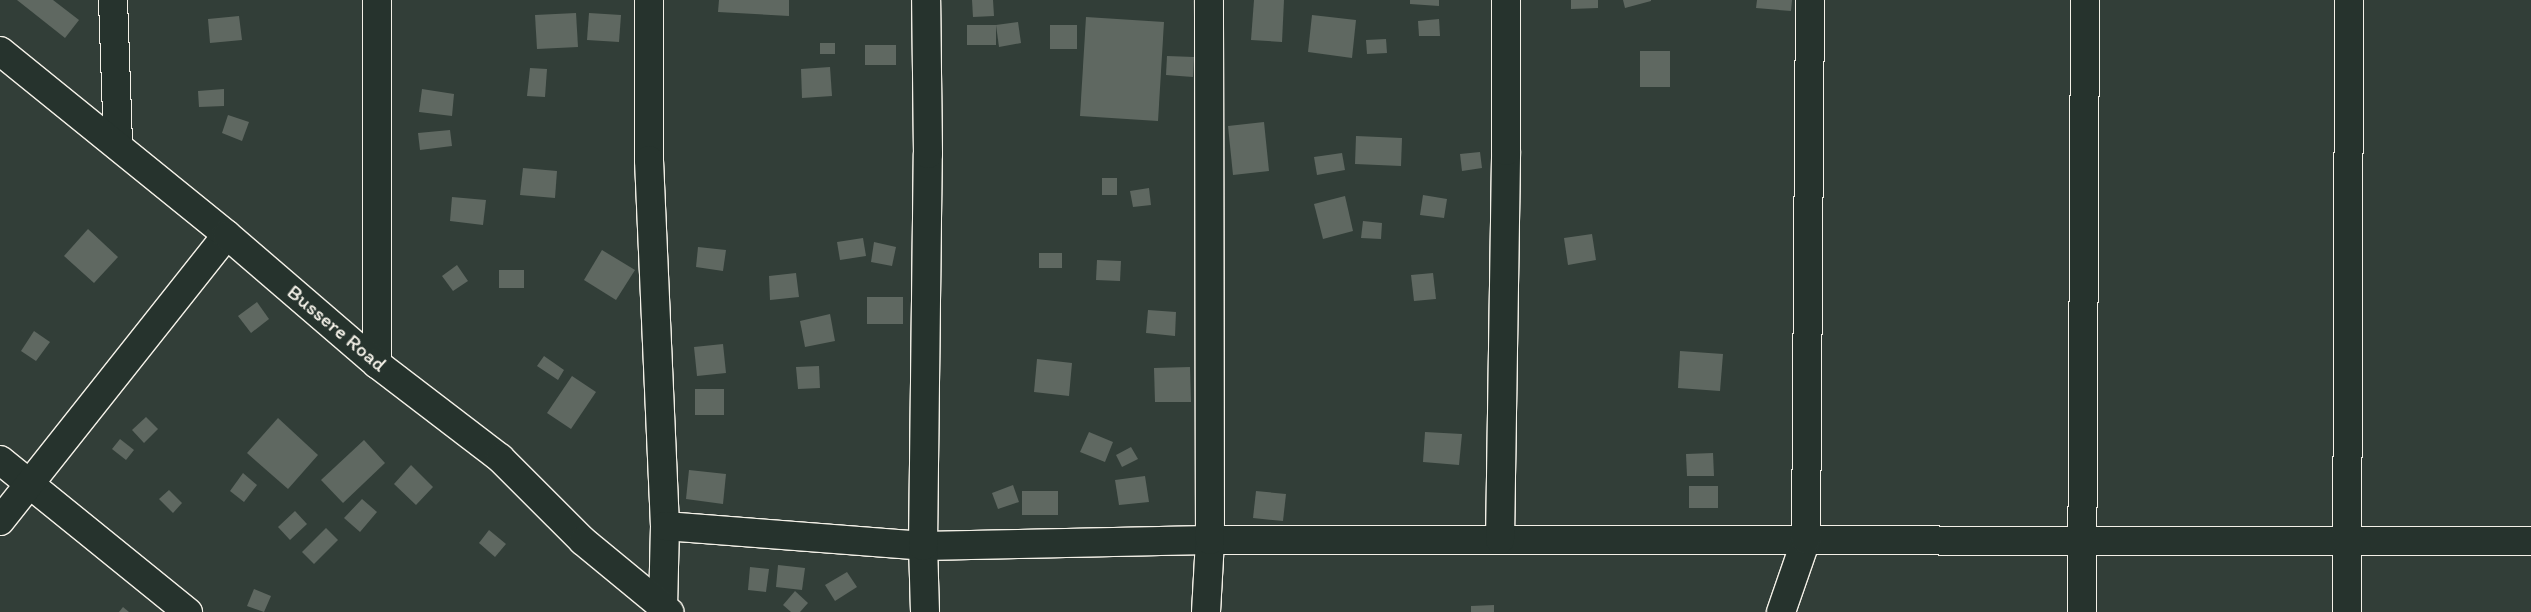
<!DOCTYPE html>
<html>
<head>
<meta charset="utf-8">
<style>
  body { margin:0 }
  #map { position:relative; width:2531px; height:612px; overflow:hidden; background:#323e38; font-family:Itim,sans-serif }
  div>[style] { position:absolute }
  [style*='--x'] { left:calc(var(--x)*1px); top:calc(var(--y)*1px); width:calc(var(--w)*1px); rotate:calc(var(--a)*1deg) }
  .building>* { inset:0; background:#5f6861 }
  .roads { filter:drop-shadow(1px 0 #f4f1e8) drop-shadow(-1px 0 #f4f1e8) drop-shadow(0 1px #f4f1e8) drop-shadow(0 -1px #f4f1e8) }
  .minor>* { height:28px; margin:-14px; padding:0 14px; transform-origin:14px; border-radius:14px; background:#26332d }
  .primary>* { height:28px; margin:-14px; padding:0 14px; transform-origin:14px; border-radius:14px; background:#26332d }
  span { translate:-50% -50%; white-space:nowrap; text-align:center; line-height:1.15; -webkit-text-stroke:4.5px #26332d; paint-order:stroke }
  .street-label { font-size:21px; color:#f4f1e8 }
</style>
</head>
<body>
<div id="map">
  <div class="building">
    <div style="clip-path:polygon(17px 0,53px 0,79px 20px,65px 38px)"></div>
    <div style="clip-path:polygon(719px 0,789px 0,789px 16px,718px 12px)"></div>
    <div style="clip-path:polygon(972px 0,993px 0,994px 16px,973px 17px)"></div>
    <div style="clip-path:polygon(1254px 0,1284px 0,1282px 42px,1251px 40px)"></div>
    <div style="clip-path:polygon(1410px 0,1439px 0,1439px 6px,1410px 4px)"></div>
    <div style="clip-path:polygon(1571px 0,1598px 0,1598px 8px,1571px 9px)"></div>
    <div style="clip-path:polygon(1623px 0,1651px 0,1651px 1px,1625px 8px)"></div>
    <div style="clip-path:polygon(1757px 0,1792px 0,1791px 11px,1756px 8px)"></div>
    <div style="clip-path:polygon(576px 13px,578px 47px,537px 49px,535px 15px)"></div>
    <div style="clip-path:polygon(589px 13px,621px 15px,619px 42px,587px 40px)"></div>
    <div style="clip-path:polygon(1312px 15px,1356px 20px,1352px 58px,1308px 52px)"></div>
    <div style="clip-path:polygon(239px 16px,242px 40px,210px 43px,208px 19px)"></div>
    <div style="clip-path:polygon(1086px 17px,1164px 22px,1158px 121px,1080px 116px)"></div>
    <div style="clip-path:polygon(1439px 19px,1440px 36px,1419px 36px,1418px 21px)"></div>
    <div style="clip-path:polygon(1018px 22px,1021px 43px,999px 47px,996px 25px)"></div>
    <div style="clip-path:polygon(967px 25px,996px 25px,996px 45px,967px 45px)"></div>
    <div style="clip-path:polygon(1050px 25px,1077px 25px,1077px 49px,1050px 49px)"></div>
    <div style="clip-path:polygon(1386px 39px,1387px 53px,1367px 54px,1366px 40px)"></div>
    <div style="clip-path:polygon(820px 43px,835px 43px,835px 54px,820px 54px)"></div>
    <div style="clip-path:polygon(865px 45px,896px 45px,896px 65px,865px 65px)"></div>
    <div style="clip-path:polygon(1640px 51px,1670px 51px,1670px 87px,1640px 87px)"></div>
    <div style="clip-path:polygon(1167px 56px,1194px 57px,1193px 77px,1166px 75px)"></div>
    <div style="clip-path:polygon(830px 67px,832px 96px,802px 98px,801px 69px)"></div>
    <div style="clip-path:polygon(530px 68px,547px 69px,545px 97px,527px 96px)"></div>
    <div style="clip-path:polygon(224px 89px,224px 106px,199px 107px,198px 91px)"></div>
    <div style="clip-path:polygon(422px 89px,454px 94px,452px 116px,419px 112px)"></div>
    <div style="clip-path:polygon(228px 115px,249px 122px,242px 141px,222px 133px)"></div>
    <div style="clip-path:polygon(1264px 122px,1269px 171px,1233px 175px,1228px 126px)"></div>
    <div style="clip-path:polygon(450px 130px,452px 146px,420px 150px,418px 133px)"></div>
    <div style="clip-path:polygon(1356px 136px,1402px 138px,1401px 166px,1355px 164px)"></div>
    <div style="clip-path:polygon(1480px 152px,1482px 168px,1462px 171px,1460px 154px)"></div>
    <div style="clip-path:polygon(1342px 153px,1345px 170px,1317px 175px,1314px 157px)"></div>
    <div style="clip-path:polygon(523px 168px,557px 171px,555px 198px,520px 195px)"></div>
    <div style="clip-path:polygon(1102px 178px,1117px 178px,1117px 195px,1102px 195px)"></div>
    <div style="clip-path:polygon(1149px 188px,1151px 205px,1133px 207px,1130px 191px)"></div>
    <div style="clip-path:polygon(1423px 195px,1447px 199px,1444px 218px,1420px 215px)"></div>
    <div style="clip-path:polygon(1345px 196px,1353px 231px,1323px 239px,1314px 204px)"></div>
    <div style="clip-path:polygon(452px 197px,486px 200px,483px 225px,450px 221px)"></div>
    <div style="clip-path:polygon(1363px 221px,1382px 223px,1381px 239px,1361px 238px)"></div>
    <div style="clip-path:polygon(88px 229px,118px 257px,94px 283px,64px 256px)"></div>
    <div style="clip-path:polygon(1592px 234px,1596px 260px,1568px 265px,1564px 238px)"></div>
    <div style="clip-path:polygon(863px 238px,866px 256px,840px 260px,837px 242px)"></div>
    <div style="clip-path:polygon(874px 242px,896px 247px,892px 266px,871px 262px)"></div>
    <div style="clip-path:polygon(698px 247px,726px 250px,723px 271px,696px 267px)"></div>
    <div style="clip-path:polygon(602px 250px,635px 270px,616px 300px,584px 280px)"></div>
    <div style="clip-path:polygon(1039px 253px,1062px 253px,1062px 268px,1039px 268px)"></div>
    <div style="clip-path:polygon(1097px 260px,1121px 261px,1120px 281px,1096px 280px)"></div>
    <div style="clip-path:polygon(457px 265px,468px 281px,453px 291px,442px 276px)"></div>
    <div style="clip-path:polygon(499px 270px,524px 270px,524px 288px,499px 288px)"></div>
    <div style="clip-path:polygon(796px 273px,799px 297px,770px 300px,769px 276px)"></div>
    <div style="clip-path:polygon(1433px 273px,1436px 299px,1414px 301px,1411px 275px)"></div>
    <div style="clip-path:polygon(867px 297px,903px 297px,903px 324px,867px 324px)"></div>
    <div style="clip-path:polygon(257px 302px,269px 319px,251px 333px,238px 316px)"></div>
    <div style="clip-path:polygon(1148px 310px,1176px 312px,1175px 336px,1146px 333px)"></div>
    <div style="clip-path:polygon(830px 314px,835px 341px,805px 347px,800px 321px)"></div>
    <div style="clip-path:polygon(34px 331px,50px 342px,36px 361px,21px 351px)"></div>
    <div style="clip-path:polygon(723px 344px,726px 373px,697px 376px,694px 347px)"></div>
    <div style="clip-path:polygon(1680px 351px,1723px 354px,1720px 391px,1678px 388px)"></div>
    <div style="clip-path:polygon(544px 356px,564px 370px,558px 380px,537px 366px)"></div>
    <div style="clip-path:polygon(1037px 359px,1072px 363px,1069px 396px,1034px 392px)"></div>
    <div style="clip-path:polygon(819px 366px,820px 388px,798px 389px,796px 367px)"></div>
    <div style="clip-path:polygon(1190px 367px,1191px 402px,1155px 402px,1154px 368px)"></div>
    <div style="clip-path:polygon(572px 376px,596px 392px,571px 429px,547px 413px)"></div>
    <div style="clip-path:polygon(695px 389px,724px 389px,724px 415px,695px 415px)"></div>
    <div style="clip-path:polygon(146px 417px,158px 429px,144px 443px,132px 430px)"></div>
    <div style="clip-path:polygon(278px 418px,318px 455px,288px 489px,247px 453px)"></div>
    <div style="clip-path:polygon(1089px 432px,1113px 442px,1105px 462px,1080px 452px)"></div>
    <div style="clip-path:polygon(1425px 432px,1462px 434px,1459px 465px,1423px 462px)"></div>
    <div style="clip-path:polygon(120px 439px,134px 450px,126px 460px,112px 449px)"></div>
    <div style="clip-path:polygon(364px 440px,385px 463px,343px 503px,321px 480px)"></div>
    <div style="clip-path:polygon(1131px 447px,1138px 459px,1122px 467px,1116px 455px)"></div>
    <div style="clip-path:polygon(1713px 453px,1714px 476px,1687px 476px,1686px 454px)"></div>
    <div style="clip-path:polygon(411px 465px,433px 487px,416px 505px,394px 484px)"></div>
    <div style="clip-path:polygon(689px 470px,726px 474px,723px 504px,686px 499px)"></div>
    <div style="clip-path:polygon(243px 473px,257px 485px,244px 502px,230px 491px)"></div>
    <div style="clip-path:polygon(1145px 476px,1149px 502px,1119px 505px,1115px 480px)"></div>
    <div style="clip-path:polygon(1013px 485px,1019px 502px,998px 509px,992px 493px)"></div>
    <div style="clip-path:polygon(1689px 486px,1718px 486px,1718px 508px,1689px 508px)"></div>
    <div style="clip-path:polygon(169px 490px,182px 503px,173px 513px,159px 499px)"></div>
    <div style="clip-path:polygon(1022px 491px,1058px 491px,1058px 515px,1022px 515px)"></div>
    <div style="clip-path:polygon(1256px 491px,1286px 494px,1283px 521px,1253px 518px)"></div>
    <div style="clip-path:polygon(362px 499px,377px 512px,360px 532px,344px 518px)"></div>
    <div style="clip-path:polygon(295px 511px,307px 524px,290px 540px,278px 527px)"></div>
    <div style="clip-path:polygon(326px 528px,338px 540px,314px 564px,302px 552px)"></div>
    <div style="clip-path:polygon(489px 530px,506px 544px,495px 557px,479px 543px)"></div>
    <div style="clip-path:polygon(778px 565px,805px 568px,802px 590px,776px 587px)"></div>
    <div style="clip-path:polygon(750px 567px,769px 569px,766px 592px,748px 590px)"></div>
    <div style="clip-path:polygon(847px 572px,857px 587px,835px 601px,825px 585px)"></div>
    <div style="clip-path:polygon(254px 589px,271px 596px,264px 612px,247px 606px)"></div>
    <div style="clip-path:polygon(795px 591px,808px 603px,800px 612px,791px 612px,783px 605px)"></div>
    <div style="clip-path:polygon(1494px 605px,1494px 612px,1471px 612px,1471px 606px)"></div>
    <div style="clip-path:polygon(123px 607px,129px 612px,119px 612px)"></div>
  </div>
  <div class="roads">
    <div class="minor">
      <div style="--x:113;--y:0;--w:145;--a:88"></div>
      <div style="--x:377;--y:0;--w:364;--a:90"></div>
      <div style="--x:649;--y:0;--w:160;--a:90"></div>
      <div style="--x:649;--y:160;--w:366;--a:87.5"></div>
      <div style="--x:665;--y:526;--w:82;--a:91.4"></div>
      <div style="--x:0;--y:460;--w:242;--a:39"></div>
      <div style="--x:0;--y:521;--w:365;--a:-51.6"></div>
      <div style="--x:665;--y:526;--w:259;--a:4.4"></div>
      <div style="--x:923;--y:546;--w:287;--a:-1.2"></div>
      <div style="--x:1210;--y:540;--w:1321;--a:0.04"></div>
      <div style="--x:1500;--y:540;--w:389;--a:-89.1"></div>
      <div style="--x:1506;--y:151;--w:151;--a:-90"></div>
      <div style="--x:925;--y:612;--w:66;--a:-91.7"></div>
      <div style="--x:923;--y:546;--w:392;--a:-89.3"></div>
      <div style="--x:928;--y:154;--w:154;--a:-90.7"></div>
      <div style="--x:1206;--y:612;--w:72;--a:-86.8"></div>
      <div style="--x:1210;--y:540;--w:540;--a:-90.11"></div>
      <div style="--x:1781;--y:612;--w:76;--a:-70.9"></div>
      <div style="--x:1806;--y:540;--w:540;--a:-89.58"></div>
      <div style="--x:2082;--y:612;--w:612;--a:-89.72"></div>
      <div style="--x:2347;--y:612;--w:612;--a:-89.81"></div>
    </div>
    <div class="primary">
      <div style="--x:0;--y:51;--w:292;--a:39"></div>
      <div style="--x:227;--y:235;--w:198;--a:40.7"></div>
      <div style="--x:377;--y:364;--w:155;--a:37.4"></div>
      <div style="--x:500;--y:458;--w:117;--a:45"></div>
      <div style="--x:583;--y:541;--w:112;--a:39.5"></div>
    </div>
  </div>
  <div class="street-label">
    <span style="left:337px;top:328px;rotate:40deg">Bussere Road</span>
  </div>
</div>
</body>
</html>
